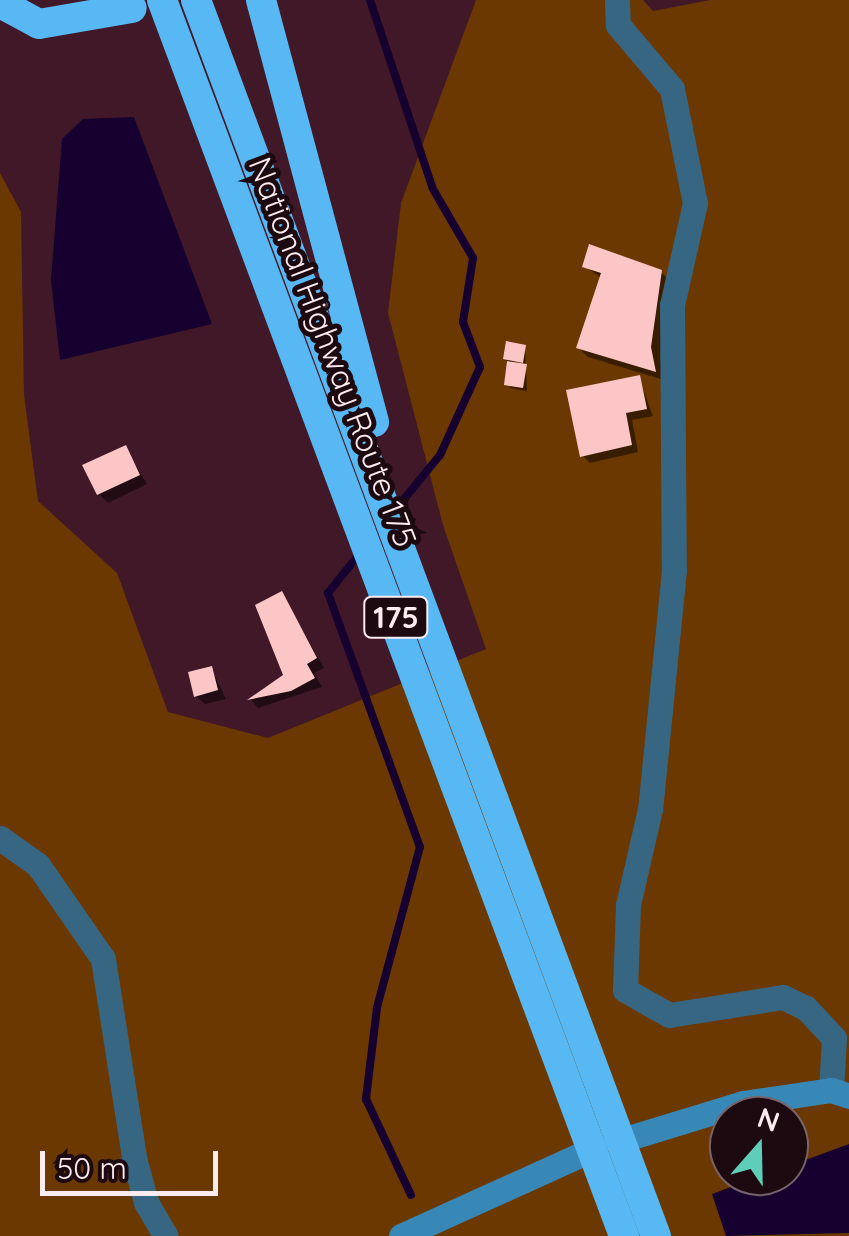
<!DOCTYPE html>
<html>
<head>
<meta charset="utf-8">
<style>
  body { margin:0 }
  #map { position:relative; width:849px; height:1236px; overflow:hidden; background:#401827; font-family:Quicksand,sans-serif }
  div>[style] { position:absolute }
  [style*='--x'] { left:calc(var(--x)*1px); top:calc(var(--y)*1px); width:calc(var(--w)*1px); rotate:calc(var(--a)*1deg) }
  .green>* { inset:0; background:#6c3801 }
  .water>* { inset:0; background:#150030 }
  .shadow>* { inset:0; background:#0007 }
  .stream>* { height:8px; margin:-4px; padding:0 4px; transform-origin:4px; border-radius:4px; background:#150030 }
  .building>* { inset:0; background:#fcc6c6 }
  .street>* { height:25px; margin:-12.5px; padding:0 12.5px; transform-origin:12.5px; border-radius:12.5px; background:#376683 }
  .secondary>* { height:25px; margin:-12.5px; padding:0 12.5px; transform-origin:12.5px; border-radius:12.5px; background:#3888b7 }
  .highway>* { height:30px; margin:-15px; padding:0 15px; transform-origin:15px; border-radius:15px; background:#58b8f3 }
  span { translate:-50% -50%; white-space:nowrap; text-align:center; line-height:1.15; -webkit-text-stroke:10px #1c0a10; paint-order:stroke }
  .shield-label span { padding:2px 8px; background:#1c0a10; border:2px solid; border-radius:8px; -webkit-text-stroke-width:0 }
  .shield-label { font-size:30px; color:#fcebef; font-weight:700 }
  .street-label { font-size:32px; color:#fcebef }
  .north { position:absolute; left:709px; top:1096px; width:100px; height:100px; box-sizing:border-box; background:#1c0a10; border:2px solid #766469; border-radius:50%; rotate:20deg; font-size:28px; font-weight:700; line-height:40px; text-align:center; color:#fcebef }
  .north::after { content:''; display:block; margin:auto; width:35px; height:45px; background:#5eceb8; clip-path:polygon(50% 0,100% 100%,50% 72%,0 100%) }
  .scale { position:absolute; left:40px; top:1151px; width:178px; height:45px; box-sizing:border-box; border:5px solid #fcebef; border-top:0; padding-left:12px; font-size:30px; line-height:35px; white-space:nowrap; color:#fcebef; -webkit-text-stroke:8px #1c0a10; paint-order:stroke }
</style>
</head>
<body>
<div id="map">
  <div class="green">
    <div style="clip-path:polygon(evenodd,476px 0,643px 0,653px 11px,710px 0,849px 0,849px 1236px,0 1236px,0 173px,21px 212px,24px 395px,38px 501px,117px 573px,168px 712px,268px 738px,486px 649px,443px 525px,388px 313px,401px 203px,476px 0,729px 1116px,789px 1116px,789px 1176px,729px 1176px,729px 1116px)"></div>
  </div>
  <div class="water">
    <div style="clip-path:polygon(134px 117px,212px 324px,60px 360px,51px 280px,62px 139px,83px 119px)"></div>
    <div style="clip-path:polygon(849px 1144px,849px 1233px,726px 1236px,712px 1194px,761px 1176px,789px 1176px,789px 1166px)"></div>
  </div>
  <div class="shadow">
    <div style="clip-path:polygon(584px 266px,661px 272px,671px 282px,660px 358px,664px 380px,588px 357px,578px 347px,602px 278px)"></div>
    <div style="clip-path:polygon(525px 347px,527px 391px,510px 388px,506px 358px)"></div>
    <div style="clip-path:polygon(639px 378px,653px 416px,632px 420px,638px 452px,590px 463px,582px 455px)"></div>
    <div style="clip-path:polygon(125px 448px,147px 484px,108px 503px,99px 494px)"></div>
    <div style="clip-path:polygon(282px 594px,324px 668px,314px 673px,322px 687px,258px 708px,251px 700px,286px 676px)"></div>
    <div style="clip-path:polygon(211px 668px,226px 699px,205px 704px,196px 696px)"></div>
  </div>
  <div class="stream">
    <div style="--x:370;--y:0;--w:199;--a:71.6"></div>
    <div style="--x:433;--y:189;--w:80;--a:59.9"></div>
    <div style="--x:473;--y:258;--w:65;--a:98.9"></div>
    <div style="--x:463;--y:322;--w:48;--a:69.3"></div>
    <div style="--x:480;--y:367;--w:97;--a:114.4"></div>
    <div style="--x:440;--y:455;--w:71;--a:129.3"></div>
    <div style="--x:361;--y:552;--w:53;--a:128.8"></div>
    <div style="--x:328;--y:593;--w:270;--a:70.1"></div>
    <div style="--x:420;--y:847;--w:167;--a:105"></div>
    <div style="--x:377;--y:1008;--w:92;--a:96.9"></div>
    <div style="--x:366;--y:1099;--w:106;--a:64.9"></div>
  </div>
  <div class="building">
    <div style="clip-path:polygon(589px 244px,662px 270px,651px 347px,656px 372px,576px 348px,601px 273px,582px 267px)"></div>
    <div style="clip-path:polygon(506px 341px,526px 345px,523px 363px,503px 359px)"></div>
    <div style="clip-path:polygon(507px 361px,527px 364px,523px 388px,504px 385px)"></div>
    <div style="clip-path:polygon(640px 375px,647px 409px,626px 413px,632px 445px,580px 457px,566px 390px)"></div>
    <div style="clip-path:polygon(126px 445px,140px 475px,97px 495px,82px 465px)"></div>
    <div style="clip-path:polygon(282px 591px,317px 658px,307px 664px,315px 678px,291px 691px,247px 700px,283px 675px,255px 605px)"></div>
    <div style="clip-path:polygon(212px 666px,218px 690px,194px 697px,188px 672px)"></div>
  </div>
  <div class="street">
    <div style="--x:617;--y:0;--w:25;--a:88"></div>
    <div style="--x:618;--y:25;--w:84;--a:49.8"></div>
    <div style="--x:672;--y:89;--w:116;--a:78.6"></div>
    <div style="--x:695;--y:203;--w:105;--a:102.7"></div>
    <div style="--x:672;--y:305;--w:265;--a:89.6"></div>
    <div style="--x:674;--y:570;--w:240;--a:95.7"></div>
    <div style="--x:650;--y:809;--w:98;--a:102.9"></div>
    <div style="--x:628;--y:905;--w:85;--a:92"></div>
    <div style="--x:625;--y:990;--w:51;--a:29.6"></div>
    <div style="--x:669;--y:1015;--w:115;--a:-9"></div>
    <div style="--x:783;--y:997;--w:25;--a:26"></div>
    <div style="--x:806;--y:1008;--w:41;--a:47"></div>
    <div style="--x:834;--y:1038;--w:52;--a:93.3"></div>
    <div style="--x:0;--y:838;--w:47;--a:35.4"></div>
    <div style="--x:38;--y:865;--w:114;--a:55.3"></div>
    <div style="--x:103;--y:959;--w:201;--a:81.1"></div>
    <div style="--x:134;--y:1158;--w:46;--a:74.7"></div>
    <div style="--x:146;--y:1202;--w:39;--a:60"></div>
  </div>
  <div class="secondary">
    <div style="--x:622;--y:1140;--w:127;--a:-17"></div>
    <div style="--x:743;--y:1103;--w:89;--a:-8.4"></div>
    <div style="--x:831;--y:1090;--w:19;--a:18"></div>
    <div style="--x:401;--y:1236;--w:213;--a:-24.4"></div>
  </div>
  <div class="highway">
    <div style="--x:162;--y:0;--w:1320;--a:69.5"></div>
    <div style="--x:196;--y:0;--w:1319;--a:69.59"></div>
    <div style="--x:261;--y:0;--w:437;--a:75"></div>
    <div style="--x:0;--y:3;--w:44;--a:28.3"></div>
    <div style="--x:39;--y:24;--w:94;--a:-9.8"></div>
  </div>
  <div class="shield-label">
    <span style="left:396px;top:617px">175</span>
  </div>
  <div class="street-label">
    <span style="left:333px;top:352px;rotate:69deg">National Highway Route 175</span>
  </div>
  <div class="north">N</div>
  <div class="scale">50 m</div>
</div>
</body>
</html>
